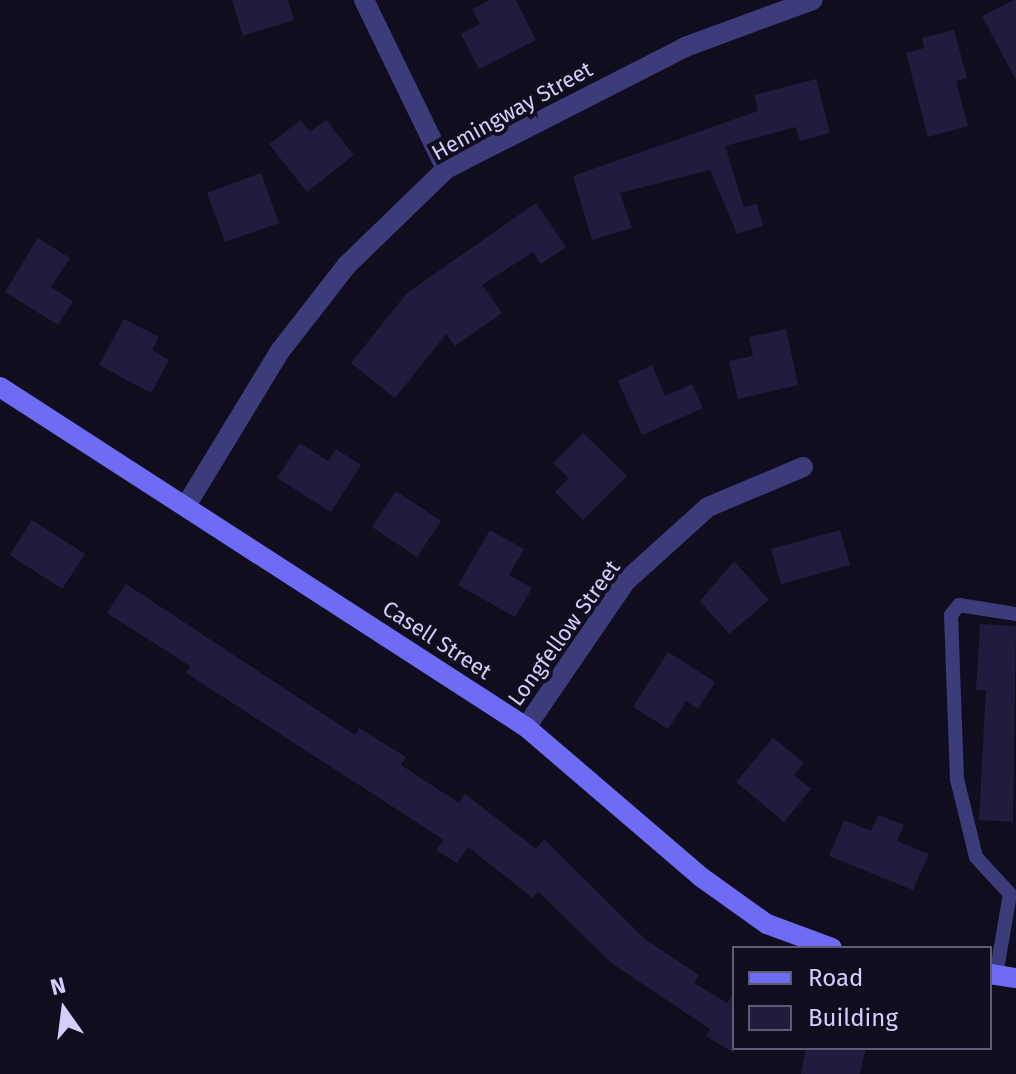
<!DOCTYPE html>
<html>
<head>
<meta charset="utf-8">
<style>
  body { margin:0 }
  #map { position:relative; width:1016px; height:1074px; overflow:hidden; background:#100e1e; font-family:"Fira Sans",sans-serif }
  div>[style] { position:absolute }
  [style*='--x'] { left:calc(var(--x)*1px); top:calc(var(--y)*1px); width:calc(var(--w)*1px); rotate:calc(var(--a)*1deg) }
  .building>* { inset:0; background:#221b3d }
  .lane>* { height:14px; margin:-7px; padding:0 7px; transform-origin:7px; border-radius:7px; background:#3d3c7a }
  .street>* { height:20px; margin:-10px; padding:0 10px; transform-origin:10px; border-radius:10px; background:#3d3c7a }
  .secondary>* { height:20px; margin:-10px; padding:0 10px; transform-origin:10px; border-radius:10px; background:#6e6cf4 }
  span { translate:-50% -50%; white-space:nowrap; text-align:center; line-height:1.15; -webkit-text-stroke:8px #100e1e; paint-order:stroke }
  .street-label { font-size:22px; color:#d3cefb }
  .legend { position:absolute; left:732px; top:946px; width:260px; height:104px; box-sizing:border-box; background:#100e1e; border:2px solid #5e5b76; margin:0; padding:10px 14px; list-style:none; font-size:24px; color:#d3cefb }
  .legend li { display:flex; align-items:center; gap:16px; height:40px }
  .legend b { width:40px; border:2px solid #5e5b76 }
  .north { position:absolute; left:24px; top:970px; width:80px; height:80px; -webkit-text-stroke:6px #100e1e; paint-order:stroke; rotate:346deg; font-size:22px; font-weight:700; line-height:32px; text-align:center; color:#d3cefb }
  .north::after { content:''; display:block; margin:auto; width:28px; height:36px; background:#d3cefb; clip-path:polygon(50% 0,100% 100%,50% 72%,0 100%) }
</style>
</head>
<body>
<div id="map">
  <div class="building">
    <div style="clip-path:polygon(232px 0,288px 0,294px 20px,243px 36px)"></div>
    <div style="clip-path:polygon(490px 0,516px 0,536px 40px,479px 69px,461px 34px,480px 24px,472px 9px)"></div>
    <div style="clip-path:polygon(1014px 0,1016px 0,1016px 80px,982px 16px)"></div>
    <div style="clip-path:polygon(954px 30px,967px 78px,956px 81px,968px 126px,928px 137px,906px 53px,924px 48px,922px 38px)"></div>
    <div style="clip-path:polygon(816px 79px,830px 133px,800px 141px,796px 127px,725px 146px,744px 207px,757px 204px,763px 226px,737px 234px,710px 170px,620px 193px,632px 228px,592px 240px,573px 176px,758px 111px,754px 95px)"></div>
    <div style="clip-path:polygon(301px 120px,310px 132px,326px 120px,354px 155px,307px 192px,269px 144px)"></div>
    <div style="clip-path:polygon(261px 173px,279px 223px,225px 242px,207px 193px)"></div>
    <div style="clip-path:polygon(536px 203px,566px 247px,541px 264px,533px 252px,482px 285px,502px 313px,455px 346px,446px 334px,395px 398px,351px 363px,407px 293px)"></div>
    <div style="clip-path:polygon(38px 238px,70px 258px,51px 287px,73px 301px,58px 325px,5px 292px)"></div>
    <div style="clip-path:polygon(124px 319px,159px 337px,152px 350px,169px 360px,151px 393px,99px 365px)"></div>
    <div style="clip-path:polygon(786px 329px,798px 385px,738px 399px,729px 361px,753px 356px,749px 337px)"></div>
    <div style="clip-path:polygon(652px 365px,665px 396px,692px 384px,703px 408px,642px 435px,618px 381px)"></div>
    <div style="clip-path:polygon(583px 433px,627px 476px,583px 520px,555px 492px,569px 478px,553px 463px)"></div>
    <div style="clip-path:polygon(300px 443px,328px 461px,336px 449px,361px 465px,331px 512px,277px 478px)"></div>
    <div style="clip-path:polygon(396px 491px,441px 521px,417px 557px,372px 527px)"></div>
    <div style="clip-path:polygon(32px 520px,85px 554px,62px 589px,10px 555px)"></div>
    <div style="clip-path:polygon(490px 530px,524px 549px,509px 575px,532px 588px,515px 617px,458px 585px)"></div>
    <div style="clip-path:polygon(840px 530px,850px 565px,781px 584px,771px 549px)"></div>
    <div style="clip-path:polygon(734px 561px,769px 600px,729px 634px,700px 601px)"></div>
    <div style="clip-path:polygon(126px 584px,355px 735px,359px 728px,406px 757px,401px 765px,459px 803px,465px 794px,536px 849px,544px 839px,646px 940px,699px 975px,694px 983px,727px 1003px,734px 992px,734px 1053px,706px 1036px,710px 1029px,610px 962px,538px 891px,533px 898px,468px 847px,457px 863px,436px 850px,444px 840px,186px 673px,190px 666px,107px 613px)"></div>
    <div style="clip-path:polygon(980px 624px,1016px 626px,1013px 822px,979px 820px,986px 690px,976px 690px)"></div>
    <div style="clip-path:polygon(668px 652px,715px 682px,698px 709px,686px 701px,668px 729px,633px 707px)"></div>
    <div style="clip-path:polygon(773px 738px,804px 763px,794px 775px,811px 789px,784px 822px,736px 782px)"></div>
    <div style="clip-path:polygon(878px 815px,904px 825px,897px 841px,929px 854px,913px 890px,829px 856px,844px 820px,871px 831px)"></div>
    <div style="clip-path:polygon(806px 1048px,866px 1048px,860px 1074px,801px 1074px)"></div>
  </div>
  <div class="lane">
    <div style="--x:1010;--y:894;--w:50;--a:-132.6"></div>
    <div style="--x:976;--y:857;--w:80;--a:-103.7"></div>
    <div style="--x:957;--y:779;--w:164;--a:-92.1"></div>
    <div style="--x:951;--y:615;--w:13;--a:-51"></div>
    <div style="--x:959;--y:605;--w:58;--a:9"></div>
    <div style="--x:996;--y:975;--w:82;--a:-80.2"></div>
  </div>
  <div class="street">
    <div style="--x:364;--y:0;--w:188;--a:64.1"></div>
    <div style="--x:187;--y:504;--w:179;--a:-58.7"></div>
    <div style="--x:280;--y:351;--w:109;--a:-52.1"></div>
    <div style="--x:347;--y:265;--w:138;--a:-44.1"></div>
    <div style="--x:446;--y:169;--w:268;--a:-27"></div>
    <div style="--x:685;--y:47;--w:136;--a:-20.2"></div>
    <div style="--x:526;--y:727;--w:177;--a:-55.6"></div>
    <div style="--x:626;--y:581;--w:110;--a:-42.1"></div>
    <div style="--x:708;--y:507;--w:103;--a:-22.8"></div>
  </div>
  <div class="secondary">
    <div style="--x:0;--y:387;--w:626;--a:32.88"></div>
    <div style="--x:526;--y:727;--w:230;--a:40.6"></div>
    <div style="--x:701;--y:877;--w:81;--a:35.5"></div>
    <div style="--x:767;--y:924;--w:69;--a:20.3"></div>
    <div style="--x:990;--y:974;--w:26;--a:9"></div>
  </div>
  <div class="street-label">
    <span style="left:512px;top:111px;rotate:-29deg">Hemingway Street</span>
    <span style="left:564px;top:633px;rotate:-54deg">Longfellow Street</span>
    <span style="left:437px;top:640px;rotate:33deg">Casell Street</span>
  </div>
  <ul class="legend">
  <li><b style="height:10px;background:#6e6cf4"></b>Road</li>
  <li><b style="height:22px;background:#221b3d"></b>Building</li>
  </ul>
  <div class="north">N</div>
</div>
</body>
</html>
